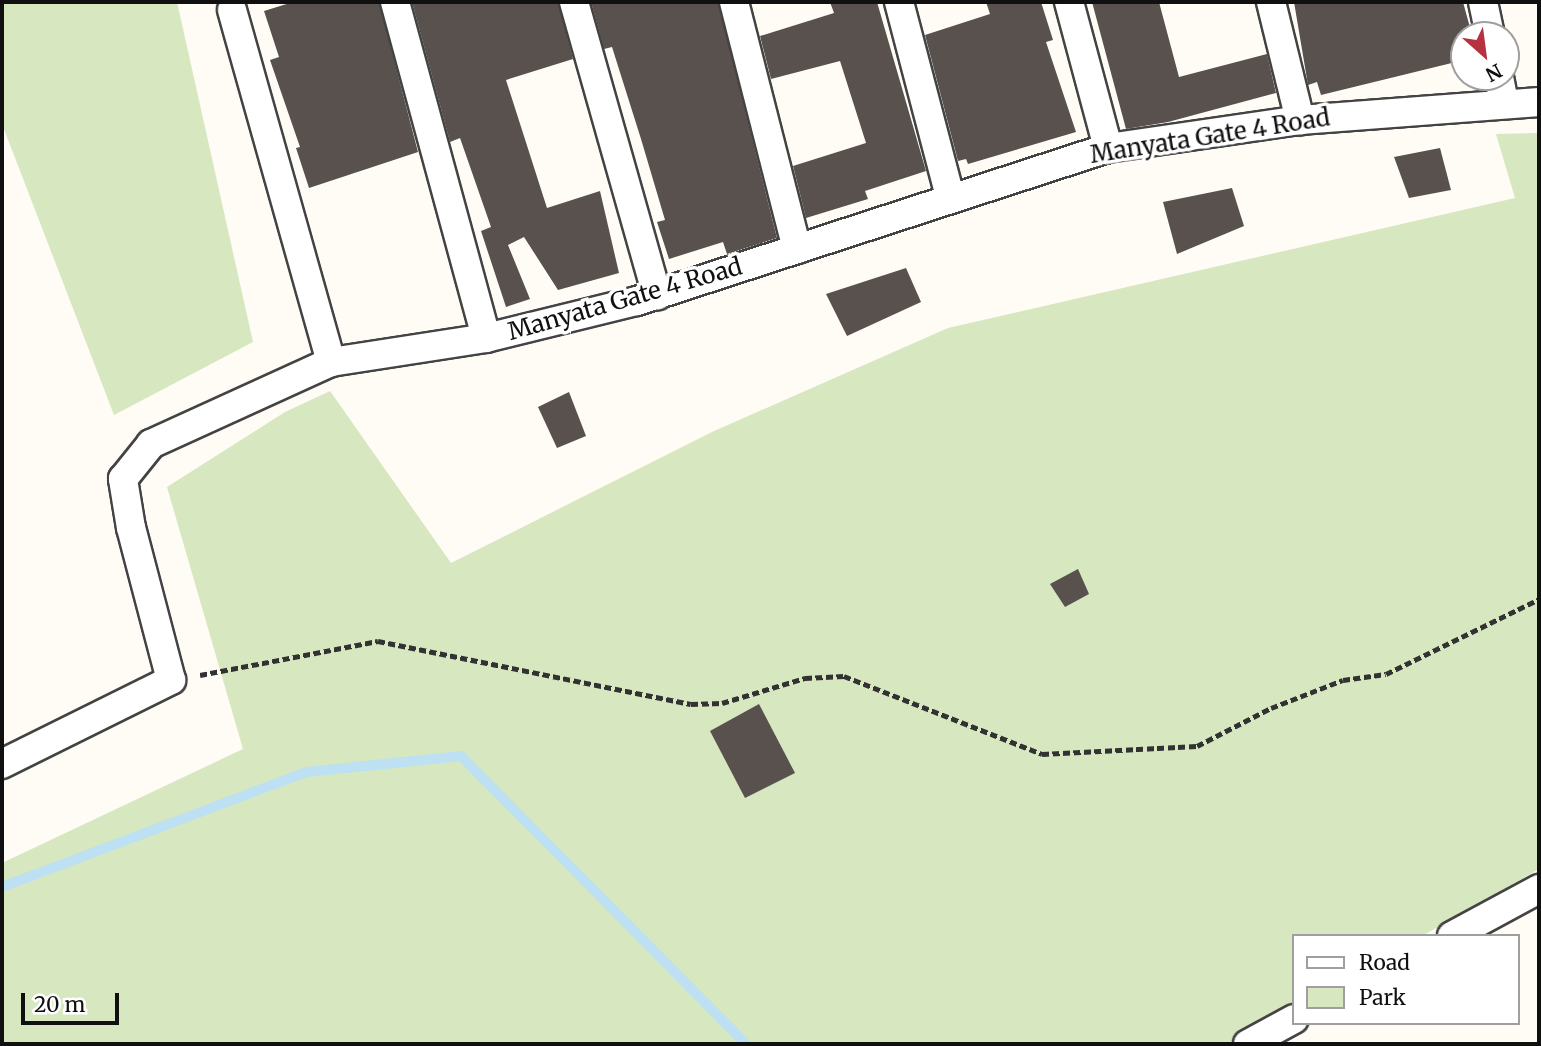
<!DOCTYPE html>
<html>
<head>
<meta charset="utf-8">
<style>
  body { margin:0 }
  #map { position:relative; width:1541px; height:1046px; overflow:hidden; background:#fefcf5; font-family:Merriweather,serif }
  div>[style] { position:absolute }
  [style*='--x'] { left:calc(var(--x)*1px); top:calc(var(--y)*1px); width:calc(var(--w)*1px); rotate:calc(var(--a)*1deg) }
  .green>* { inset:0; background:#d7e7c0 }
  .stream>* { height:10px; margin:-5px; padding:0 5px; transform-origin:5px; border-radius:5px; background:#bde1f2 }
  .building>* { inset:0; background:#58514d }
  .path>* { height:4.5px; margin-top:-2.25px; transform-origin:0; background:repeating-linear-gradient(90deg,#323232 0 7px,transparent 0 10.5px) }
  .roads { filter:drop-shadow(2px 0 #434343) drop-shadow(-2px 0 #434343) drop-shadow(0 2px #434343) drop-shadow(0 -2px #434343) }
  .minor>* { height:28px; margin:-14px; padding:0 14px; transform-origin:14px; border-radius:14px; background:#fff }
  span { translate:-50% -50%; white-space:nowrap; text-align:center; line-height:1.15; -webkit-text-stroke:7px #fff; paint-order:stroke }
  .street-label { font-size:24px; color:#101010 }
  .frame { position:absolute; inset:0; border:4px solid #101010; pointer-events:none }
  .legend { position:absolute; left:1292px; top:934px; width:228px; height:91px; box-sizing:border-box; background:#fff; border:2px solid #9f9f9f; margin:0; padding:9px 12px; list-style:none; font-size:21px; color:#101010 }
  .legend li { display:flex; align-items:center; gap:14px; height:35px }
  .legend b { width:35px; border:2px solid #9f9f9f }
  .north { position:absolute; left:1450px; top:21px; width:70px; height:70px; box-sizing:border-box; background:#fff; border:2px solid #9f9f9f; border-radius:50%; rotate:152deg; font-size:19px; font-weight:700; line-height:28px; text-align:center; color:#101010 }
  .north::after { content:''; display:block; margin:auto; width:24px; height:32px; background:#b63241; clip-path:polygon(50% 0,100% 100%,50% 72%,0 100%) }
  .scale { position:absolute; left:21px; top:993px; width:98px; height:32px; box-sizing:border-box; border:4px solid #101010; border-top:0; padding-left:9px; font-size:21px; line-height:24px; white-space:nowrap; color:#101010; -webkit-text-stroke:5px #fff; paint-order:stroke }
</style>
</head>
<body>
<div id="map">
  <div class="green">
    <div style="clip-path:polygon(2px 2px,177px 2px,253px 342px,114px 415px,2px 124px)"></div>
    <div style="clip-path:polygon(1539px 133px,1539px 869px,1422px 936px,1294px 936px,1294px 1009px,1232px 1044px,2px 1044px,2px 863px,243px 749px,167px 487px,285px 412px,330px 391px,451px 563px,712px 432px,948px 328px,1515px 198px,1496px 134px)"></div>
  </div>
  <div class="stream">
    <div style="--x:2;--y:887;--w:326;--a:-20.7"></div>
    <div style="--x:307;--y:772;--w:155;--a:-5.9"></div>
    <div style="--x:461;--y:756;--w:405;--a:45.3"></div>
  </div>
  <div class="building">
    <div style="clip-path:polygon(293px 2px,379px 2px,418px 152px,309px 188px,296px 148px,300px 147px,270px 60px,279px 57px,264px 11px)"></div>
    <div style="clip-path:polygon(412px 2px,558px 2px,573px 59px,506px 80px,547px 208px,600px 191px,619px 273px,558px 290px,524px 237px,508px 245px,530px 299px,506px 307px,481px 231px,491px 227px,460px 138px,450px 142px)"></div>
    <div style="clip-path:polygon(591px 2px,718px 2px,777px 238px,727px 254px,723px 242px,669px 259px,657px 222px,665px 220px,641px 139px,612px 47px,604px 49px)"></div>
    <div style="clip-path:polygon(830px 2px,877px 2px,926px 171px,865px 191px,868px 199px,806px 218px,793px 166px,866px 143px,840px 61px,771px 79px,760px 36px,834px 13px)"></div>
    <div style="clip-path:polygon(986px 2px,1041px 2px,1053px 40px,1046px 42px,1076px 132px,968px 164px,966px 159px,958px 161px,925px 35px,990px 14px)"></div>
    <div style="clip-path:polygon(1092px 2px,1159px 2px,1179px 77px,1267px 54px,1276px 93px,1168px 122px,1126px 129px)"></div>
    <div style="clip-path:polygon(1294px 2px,1463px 2px,1472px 35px,1464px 35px,1464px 60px,1321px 95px,1317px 82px,1308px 85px)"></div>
    <div style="clip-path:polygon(1440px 148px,1451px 190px,1409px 198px,1394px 157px)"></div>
    <div style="clip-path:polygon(1232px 188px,1244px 226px,1177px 254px,1163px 202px)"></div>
    <div style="clip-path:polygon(906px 268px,921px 302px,847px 336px,826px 294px)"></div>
    <div style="clip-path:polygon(569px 392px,586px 436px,557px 448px,538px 407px)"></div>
    <div style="clip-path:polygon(1078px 569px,1089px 594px,1065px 607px,1050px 584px)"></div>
    <div style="clip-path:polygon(759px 704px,795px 773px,745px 798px,710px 731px)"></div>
  </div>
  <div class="path">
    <div style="--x:200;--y:675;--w:181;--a:-10.8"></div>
    <div style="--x:378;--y:641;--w:319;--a:11.4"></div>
    <div style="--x:691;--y:704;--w:31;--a:-2"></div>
    <div style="--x:722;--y:703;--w:87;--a:-16.8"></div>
    <div style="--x:805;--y:678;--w:39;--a:-3"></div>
    <div style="--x:844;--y:676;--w:213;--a:21.5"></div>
    <div style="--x:1042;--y:754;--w:155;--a:-3"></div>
    <div style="--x:1197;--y:746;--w:83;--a:-27.2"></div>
    <div style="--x:1271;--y:708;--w:77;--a:-21.3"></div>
    <div style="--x:1343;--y:680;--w:43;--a:-7.9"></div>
    <div style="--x:1386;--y:674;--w:170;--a:-26.1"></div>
  </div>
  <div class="roads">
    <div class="minor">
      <div style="--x:395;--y:2;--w:348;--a:74.8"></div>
      <div style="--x:574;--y:2;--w:305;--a:74.2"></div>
      <div style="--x:734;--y:2;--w:255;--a:75.7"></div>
      <div style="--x:899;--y:2;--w:202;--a:75.3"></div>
      <div style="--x:1069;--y:2;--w:151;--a:75"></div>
      <div style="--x:1271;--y:2;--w:122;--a:76.2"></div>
      <div style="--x:1483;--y:2;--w:34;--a:78"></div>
      <div style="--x:232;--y:10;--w:366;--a:74.3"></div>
      <div style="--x:1499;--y:77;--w:26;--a:79"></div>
      <div style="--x:2;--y:764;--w:189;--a:-26.4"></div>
      <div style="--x:171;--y:680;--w:157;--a:-104.7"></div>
      <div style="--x:131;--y:528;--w:50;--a:-99.3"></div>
      <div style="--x:123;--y:479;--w:45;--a:-51.3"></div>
      <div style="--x:151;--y:444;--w:198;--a:-24.5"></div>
      <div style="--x:331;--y:362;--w:157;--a:-8.8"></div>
      <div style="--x:486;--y:338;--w:155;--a:-13.8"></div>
      <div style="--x:637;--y:301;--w:495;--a:-18"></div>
      <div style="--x:1108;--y:148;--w:194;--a:-8.3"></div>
      <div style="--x:1300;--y:120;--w:240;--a:-4.3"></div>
      <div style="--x:1452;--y:936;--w:99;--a:-28.4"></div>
      <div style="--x:1248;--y:1044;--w:52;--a:-28.5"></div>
    </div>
  </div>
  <div class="street-label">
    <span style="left:1210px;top:136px;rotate:-9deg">Manyata Gate 4 Road</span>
    <span style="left:625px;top:299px;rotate:-16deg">Manyata Gate 4 Road</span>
  </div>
  <div class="frame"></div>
  <ul class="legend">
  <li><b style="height:9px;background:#fff"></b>Road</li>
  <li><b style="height:19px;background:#d7e7c0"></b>Park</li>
  </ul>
  <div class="north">N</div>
  <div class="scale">20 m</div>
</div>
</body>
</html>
